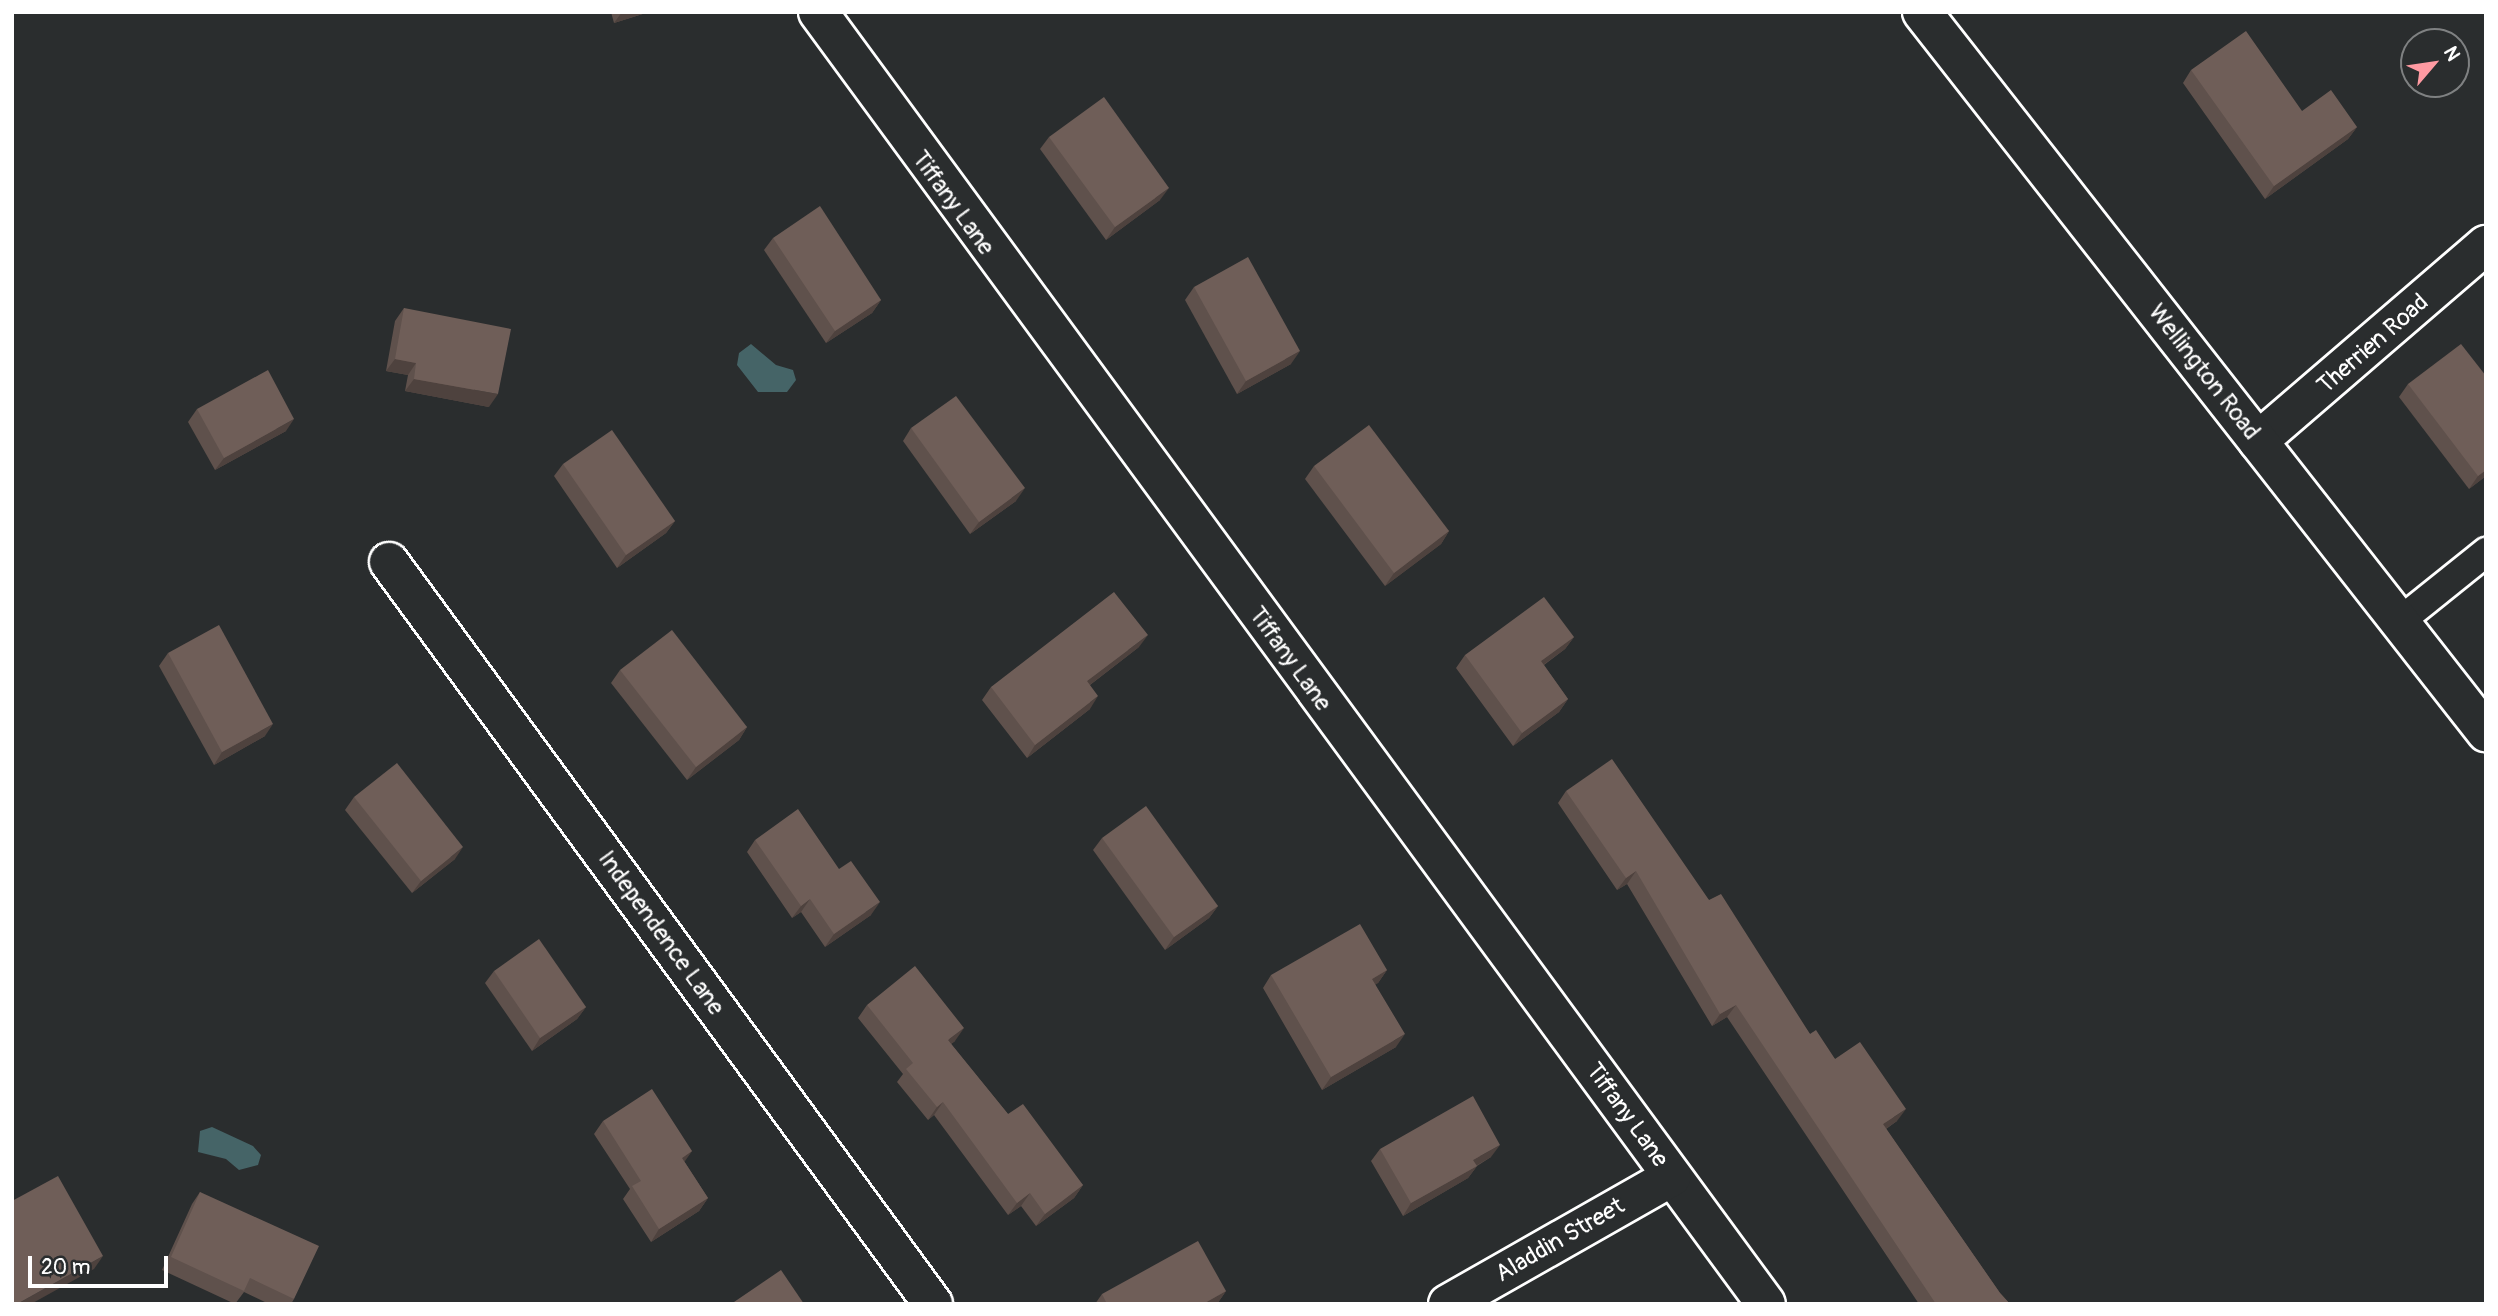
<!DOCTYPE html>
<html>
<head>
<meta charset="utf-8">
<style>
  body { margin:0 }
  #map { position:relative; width:2498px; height:1316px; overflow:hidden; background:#2a2d2e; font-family:Pangolin,sans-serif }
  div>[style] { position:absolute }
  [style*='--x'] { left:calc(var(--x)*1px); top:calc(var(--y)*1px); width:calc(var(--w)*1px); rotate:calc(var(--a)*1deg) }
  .water>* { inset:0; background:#456467 }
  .roads { filter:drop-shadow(2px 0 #fff) drop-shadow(-2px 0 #fff) drop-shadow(0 2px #fff) drop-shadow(0 -2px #fff) }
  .service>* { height:28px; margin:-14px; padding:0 14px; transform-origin:14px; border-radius:14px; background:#2a2d2e }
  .minor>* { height:38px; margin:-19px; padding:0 19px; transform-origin:19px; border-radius:19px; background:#2a2d2e }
  .secondary>* { height:38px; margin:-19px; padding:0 19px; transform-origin:19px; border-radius:19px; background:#2a2d2e }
  .wall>* { inset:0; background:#5f514c }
  .shaded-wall>* { inset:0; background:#4e423e }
  .building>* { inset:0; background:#6f5e58 }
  span { translate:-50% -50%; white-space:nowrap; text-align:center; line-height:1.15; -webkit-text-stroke:5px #2a2d2e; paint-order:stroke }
  .street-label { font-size:24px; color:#fff }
  .frame { position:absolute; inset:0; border:14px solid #fff; pointer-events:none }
  .north { position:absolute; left:2400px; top:28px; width:70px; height:70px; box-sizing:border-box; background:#2a2d2e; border:2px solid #7f8182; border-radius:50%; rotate:61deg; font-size:19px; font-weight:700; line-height:28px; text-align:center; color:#fff }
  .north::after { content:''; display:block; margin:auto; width:24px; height:32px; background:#ff9aa2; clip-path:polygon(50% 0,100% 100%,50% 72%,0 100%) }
  .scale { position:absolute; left:28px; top:1256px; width:140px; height:32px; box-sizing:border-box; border:4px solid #fff; border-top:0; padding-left:9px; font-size:21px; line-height:24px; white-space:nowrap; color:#fff; -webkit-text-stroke:5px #2a2d2e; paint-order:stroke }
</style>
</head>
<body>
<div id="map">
  <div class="water">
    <div style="clip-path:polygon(751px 344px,776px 365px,793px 370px,796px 380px,787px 392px,758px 392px,737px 365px,739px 353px)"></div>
    <div style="clip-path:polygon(212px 1127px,253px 1146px,261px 1155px,258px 1165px,239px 1170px,226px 1159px,198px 1152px,200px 1131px)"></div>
  </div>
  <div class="roads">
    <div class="service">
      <div style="--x:2399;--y:622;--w:112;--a:-38.8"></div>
    </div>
    <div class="minor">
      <div style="--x:818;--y:12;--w:1602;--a:53.73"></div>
      <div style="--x:2258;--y:441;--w:301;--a:-40.7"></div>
      <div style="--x:389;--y:562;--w:920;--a:53.75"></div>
      <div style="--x:1448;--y:1304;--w:257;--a:-29.6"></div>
    </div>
    <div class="secondary">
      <div style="--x:1922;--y:12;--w:915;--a:51.93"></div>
    </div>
  </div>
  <div class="wall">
    <div style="clip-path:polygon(611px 12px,649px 12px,614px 23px)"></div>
    <div style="clip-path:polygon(2191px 70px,2302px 111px,2357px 127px,2348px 139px,2265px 199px,2183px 83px)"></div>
    <div style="clip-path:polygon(1049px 137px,1160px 200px,1106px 240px,1040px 149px)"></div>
    <div style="clip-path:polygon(773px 238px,881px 300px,872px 313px,826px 343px,764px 250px)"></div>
    <div style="clip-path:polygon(1194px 287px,1291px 364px,1237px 394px,1185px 300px)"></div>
    <div style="clip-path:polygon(404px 308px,489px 407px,405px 391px,408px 375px,386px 371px,395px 321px)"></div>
    <div style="clip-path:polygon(2486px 376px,2486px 476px,2469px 489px,2399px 397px,2408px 384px)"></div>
    <div style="clip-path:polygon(197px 409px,286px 431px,215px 470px,188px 422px)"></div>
    <div style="clip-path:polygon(911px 428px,1016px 501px,970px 534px,903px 441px)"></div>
    <div style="clip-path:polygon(563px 464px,675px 521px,666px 533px,617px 568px,554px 476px)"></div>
    <div style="clip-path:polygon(1314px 466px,1449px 531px,1441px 544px,1385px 586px,1305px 479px)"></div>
    <div style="clip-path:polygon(1574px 637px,1565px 649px,1544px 665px,1568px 699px,1559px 712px,1513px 746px,1456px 668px,1465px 655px)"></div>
    <div style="clip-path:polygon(1139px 647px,1090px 685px,1090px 709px,1027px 758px,982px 700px,991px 687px)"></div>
    <div style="clip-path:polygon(168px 653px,265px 736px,214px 765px,159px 666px)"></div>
    <div style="clip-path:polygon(620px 670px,747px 727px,739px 740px,687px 780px,611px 683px)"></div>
    <div style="clip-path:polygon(1566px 791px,1709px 900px,1810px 1034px,1897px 1121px,1886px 1129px,2000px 1293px,2010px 1304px,1919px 1304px,1727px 1017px,1712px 1026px,1627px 884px,1617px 890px,1558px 803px)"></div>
    <div style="clip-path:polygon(354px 797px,455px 859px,412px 893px,345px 810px)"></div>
    <div style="clip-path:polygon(1102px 838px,1218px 906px,1209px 918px,1165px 950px,1093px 850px)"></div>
    <div style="clip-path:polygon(755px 840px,871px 915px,825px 947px,801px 912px,792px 918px,747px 852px)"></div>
    <div style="clip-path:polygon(1387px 970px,1378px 983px,1375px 984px,1396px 1047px,1322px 1090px,1263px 988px,1271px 975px)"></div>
    <div style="clip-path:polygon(494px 971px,586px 1007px,577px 1019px,532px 1051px,485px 983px)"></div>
    <div style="clip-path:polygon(867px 1005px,955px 1041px,951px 1044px,1008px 1114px,1083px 1185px,1074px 1198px,1036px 1226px,1021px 1206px,1008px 1215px,934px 1115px,928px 1120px,897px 1082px,903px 1074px,858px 1018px)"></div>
    <div style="clip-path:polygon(603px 1121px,692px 1151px,684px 1161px,708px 1198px,699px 1211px,651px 1242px,623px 1199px,630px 1189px,594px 1134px)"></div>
    <div style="clip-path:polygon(1380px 1149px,1491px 1157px,1477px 1166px,1468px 1178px,1403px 1216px,1371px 1161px)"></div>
    <div style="clip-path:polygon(200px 1192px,294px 1299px,291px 1304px,269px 1304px,244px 1292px,235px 1304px,162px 1270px,192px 1204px)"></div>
    <div style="clip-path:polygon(1226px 1291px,1217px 1304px,1095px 1304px,1102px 1294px)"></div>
  </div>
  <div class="shaded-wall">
    <div style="clip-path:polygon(622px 12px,649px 12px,614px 23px)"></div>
    <div style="clip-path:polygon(2357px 127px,2348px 139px,2265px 199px,2274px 186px)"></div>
    <div style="clip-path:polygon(1169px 188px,1160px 200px,1106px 240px,1115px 227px)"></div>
    <div style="clip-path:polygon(881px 300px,872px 313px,826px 343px,835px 331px)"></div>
    <div style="clip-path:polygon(1300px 351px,1291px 364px,1237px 394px,1246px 381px)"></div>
    <div style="clip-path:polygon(395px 359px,416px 363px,408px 375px,386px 371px)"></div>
    <div style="clip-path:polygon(414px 379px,498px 394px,489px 407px,405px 391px)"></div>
    <div style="clip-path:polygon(294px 419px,286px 431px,215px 470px,224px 458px)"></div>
    <div style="clip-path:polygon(2486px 470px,2486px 476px,2469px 489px,2478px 476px)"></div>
    <div style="clip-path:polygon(1025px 488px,1016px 501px,970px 534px,979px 522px)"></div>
    <div style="clip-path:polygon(675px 521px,666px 533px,617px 568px,626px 555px)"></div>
    <div style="clip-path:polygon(1449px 531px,1441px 544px,1385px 586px,1394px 573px)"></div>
    <div style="clip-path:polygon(1148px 635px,1139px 647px,1078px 694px,1087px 681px)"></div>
    <div style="clip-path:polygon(1574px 637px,1565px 649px,1532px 673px,1541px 661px)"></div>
    <div style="clip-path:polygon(1098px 696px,1090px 709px,1027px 758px,1035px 745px)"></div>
    <div style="clip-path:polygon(1568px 699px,1559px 712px,1513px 746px,1522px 733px)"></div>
    <div style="clip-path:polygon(273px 724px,265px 736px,214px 765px,222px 752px)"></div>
    <div style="clip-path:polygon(747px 727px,739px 740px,687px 780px,696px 767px)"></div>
    <div style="clip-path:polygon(463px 847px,455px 859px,412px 893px,421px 881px)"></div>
    <div style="clip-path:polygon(1636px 871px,1627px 884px,1617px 890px,1626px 878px)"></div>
    <div style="clip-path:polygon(810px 899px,801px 912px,792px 918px,801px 906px)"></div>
    <div style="clip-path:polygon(880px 902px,871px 915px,825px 947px,834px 934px)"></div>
    <div style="clip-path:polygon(1218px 906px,1209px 918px,1165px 950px,1174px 937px)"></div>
    <div style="clip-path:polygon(1387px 970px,1378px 983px,1364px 992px,1372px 979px)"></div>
    <div style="clip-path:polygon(1736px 1005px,1727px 1017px,1712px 1026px,1720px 1014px)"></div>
    <div style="clip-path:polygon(586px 1007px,577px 1019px,532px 1051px,540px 1038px)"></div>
    <div style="clip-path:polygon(964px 1028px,955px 1041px,939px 1053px,948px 1040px)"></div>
    <div style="clip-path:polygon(1405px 1034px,1396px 1047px,1322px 1090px,1331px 1077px)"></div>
    <div style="clip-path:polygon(943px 1102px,934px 1115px,928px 1120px,937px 1107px)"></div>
    <div style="clip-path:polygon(1906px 1109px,1897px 1121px,1874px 1137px,1883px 1124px)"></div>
    <div style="clip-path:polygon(1500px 1145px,1491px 1157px,1465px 1172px,1473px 1160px)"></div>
    <div style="clip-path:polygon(692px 1151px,683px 1164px,682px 1158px)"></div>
    <div style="clip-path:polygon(1477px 1166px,1468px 1178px,1403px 1216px,1411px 1203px)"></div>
    <div style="clip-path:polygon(1083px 1185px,1074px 1198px,1036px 1226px,1045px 1214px)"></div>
    <div style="clip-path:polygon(1030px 1193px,1021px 1206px,1008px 1215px,1017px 1203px)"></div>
    <div style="clip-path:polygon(708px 1198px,699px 1211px,651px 1242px,659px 1229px)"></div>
    <div style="clip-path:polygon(103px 1256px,94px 1269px,31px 1304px,17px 1304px)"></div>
    <div style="clip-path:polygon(1226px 1291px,1217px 1304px,1203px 1304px)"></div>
  </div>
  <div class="building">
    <div style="clip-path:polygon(2246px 31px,2302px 111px,2331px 90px,2357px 127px,2274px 186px,2191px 70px)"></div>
    <div style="clip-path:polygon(1104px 97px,1169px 188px,1115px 227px,1049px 137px)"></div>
    <div style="clip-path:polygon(820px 206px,881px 300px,835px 331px,773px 238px)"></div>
    <div style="clip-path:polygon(1248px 257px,1300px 351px,1246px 381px,1194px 287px)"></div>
    <div style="clip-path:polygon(404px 308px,511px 329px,498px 394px,414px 379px,416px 363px,395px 359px)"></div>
    <div style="clip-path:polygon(2461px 344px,2486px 376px,2486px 470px,2478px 476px,2408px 384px)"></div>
    <div style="clip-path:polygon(268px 370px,294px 419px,224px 458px,197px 409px)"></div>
    <div style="clip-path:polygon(956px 396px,1025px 488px,979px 522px,911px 428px)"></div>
    <div style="clip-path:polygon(1369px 425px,1449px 531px,1394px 573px,1314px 466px)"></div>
    <div style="clip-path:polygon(612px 430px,675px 521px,626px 555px,563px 464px)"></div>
    <div style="clip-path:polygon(1114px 592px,1148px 635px,1087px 681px,1098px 696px,1035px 745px,991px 687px)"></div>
    <div style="clip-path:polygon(1544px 597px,1574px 637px,1541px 661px,1568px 699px,1522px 733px,1465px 655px)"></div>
    <div style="clip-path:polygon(219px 625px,273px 724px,222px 752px,168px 653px)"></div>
    <div style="clip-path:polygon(672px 630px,747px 727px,696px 767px,620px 670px)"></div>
    <div style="clip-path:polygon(1612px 759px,1709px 900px,1721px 894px,1810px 1034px,1816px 1030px,1835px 1059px,1860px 1042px,1906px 1109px,1883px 1124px,2000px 1293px,2010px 1304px,1936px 1304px,1736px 1005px,1720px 1014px,1636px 871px,1626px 878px,1566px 791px)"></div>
    <div style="clip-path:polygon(397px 763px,463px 847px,421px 881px,354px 797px)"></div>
    <div style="clip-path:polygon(1146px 806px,1218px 906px,1174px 937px,1102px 838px)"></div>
    <div style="clip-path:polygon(798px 809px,839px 869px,851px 861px,880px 902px,834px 934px,810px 899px,801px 906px,755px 840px)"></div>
    <div style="clip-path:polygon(1360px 924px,1387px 970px,1372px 979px,1405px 1034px,1331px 1077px,1271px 975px)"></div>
    <div style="clip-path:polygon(539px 939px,586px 1007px,540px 1038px,494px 971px)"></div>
    <div style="clip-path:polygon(915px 966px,964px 1028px,948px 1040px,1008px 1114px,1023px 1104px,1083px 1185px,1045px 1214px,1030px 1193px,1017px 1203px,943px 1102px,937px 1107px,906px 1069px,913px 1063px,867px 1005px)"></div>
    <div style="clip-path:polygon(652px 1089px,692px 1151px,682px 1158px,708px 1198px,659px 1229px,632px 1186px,641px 1181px,603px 1121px)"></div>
    <div style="clip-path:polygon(1473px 1096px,1500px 1145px,1473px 1160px,1477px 1166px,1411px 1203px,1380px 1149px)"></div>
    <div style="clip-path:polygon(58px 1176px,103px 1256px,17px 1304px,12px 1304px,12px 1201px)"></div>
    <div style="clip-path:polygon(200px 1192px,319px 1246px,294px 1299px,250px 1278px,244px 1291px,171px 1257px)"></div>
    <div style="clip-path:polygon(1198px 1241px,1226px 1291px,1203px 1304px,1107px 1304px,1102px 1294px)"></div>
    <div style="clip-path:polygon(781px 1270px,804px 1304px,736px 1304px,734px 1302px)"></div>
  </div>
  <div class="street-label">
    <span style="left:953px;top:203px;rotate:54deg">Tiffany Lane</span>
    <span style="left:2373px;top:344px;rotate:-41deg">Therrien Road</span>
    <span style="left:2204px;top:372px;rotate:52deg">Wellington Road</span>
    <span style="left:1290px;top:659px;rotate:54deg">Tiffany Lane</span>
    <span style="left:661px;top:933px;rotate:54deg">Independence Lane</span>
    <span style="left:1627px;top:1115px;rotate:54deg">Tiffany Lane</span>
    <span style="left:1560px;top:1240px;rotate:-30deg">Aladdin Street</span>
  </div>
  <div class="frame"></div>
  <div class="north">N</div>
  <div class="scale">20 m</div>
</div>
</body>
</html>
